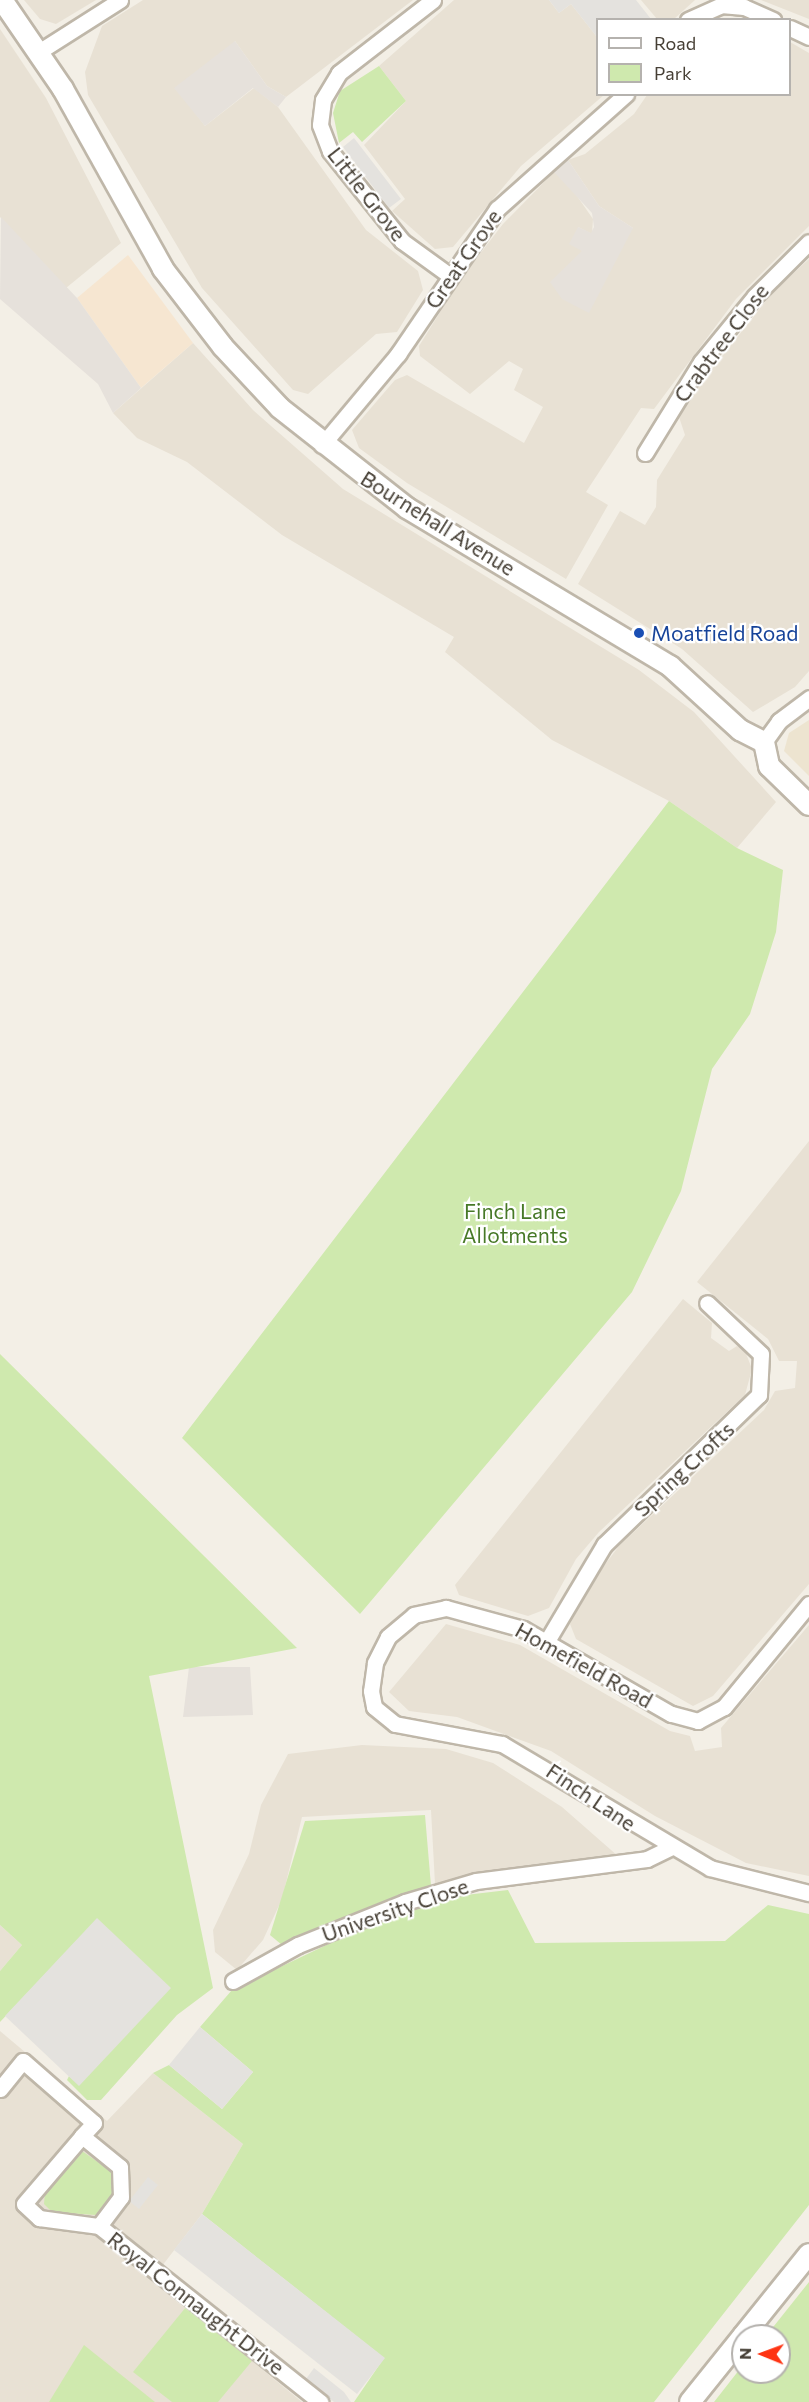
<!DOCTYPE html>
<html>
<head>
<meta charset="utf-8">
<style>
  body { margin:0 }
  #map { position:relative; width:809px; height:2402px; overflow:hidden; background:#f3efe6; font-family:Commissioner,sans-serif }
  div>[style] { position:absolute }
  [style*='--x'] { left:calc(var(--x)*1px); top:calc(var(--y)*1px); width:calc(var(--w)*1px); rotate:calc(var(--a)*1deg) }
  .residential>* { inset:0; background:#e8e1d4 }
  .commercial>* { inset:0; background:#f6e6d1 }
  .industrial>* { inset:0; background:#e6e1db }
  .education>* { inset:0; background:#ede4d0 }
  .green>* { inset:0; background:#cfe9ae }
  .parking>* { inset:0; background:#e4e2de }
  .roads { filter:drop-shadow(2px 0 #bfb7a9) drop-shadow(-2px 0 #bfb7a9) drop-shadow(0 2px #bfb7a9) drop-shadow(0 -2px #bfb7a9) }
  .minor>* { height:15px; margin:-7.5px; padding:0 7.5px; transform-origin:7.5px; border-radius:7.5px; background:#fff }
  .tertiary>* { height:20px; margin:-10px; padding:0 10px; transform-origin:10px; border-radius:10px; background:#fff }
  .dots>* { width:16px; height:16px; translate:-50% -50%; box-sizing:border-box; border:3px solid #fff; border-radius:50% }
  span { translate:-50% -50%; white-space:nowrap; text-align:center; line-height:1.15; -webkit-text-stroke:4.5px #fff; paint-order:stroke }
  .street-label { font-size:21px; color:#463f35 }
  .transit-label { font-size:21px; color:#164399 }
  .left { translate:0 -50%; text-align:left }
  .park-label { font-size:21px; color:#477927 }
  .legend { position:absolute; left:596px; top:18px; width:195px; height:78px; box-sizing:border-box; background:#fff; border:2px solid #b5b2ae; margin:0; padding:8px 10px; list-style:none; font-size:18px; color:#463f35 }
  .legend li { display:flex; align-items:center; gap:12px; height:30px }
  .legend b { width:30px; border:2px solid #b5b2ae }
  .north { position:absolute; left:731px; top:2324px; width:60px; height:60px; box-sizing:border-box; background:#fff; border:2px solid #b5b2ae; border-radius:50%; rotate:271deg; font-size:16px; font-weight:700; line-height:24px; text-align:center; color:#463f35 }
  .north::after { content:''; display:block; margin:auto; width:21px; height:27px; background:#fe3413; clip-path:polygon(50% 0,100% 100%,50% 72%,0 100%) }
</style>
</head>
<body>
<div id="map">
  <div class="residential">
    <div style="clip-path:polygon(24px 0,96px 0,56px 24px,40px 19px)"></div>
    <div style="clip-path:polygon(143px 0,413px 0,286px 97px,267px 86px,235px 41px,196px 114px,205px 126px,254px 88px,278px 107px,366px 230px,418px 271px,423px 290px,397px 332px,376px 334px,308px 394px,293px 390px,202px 288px,88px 95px,85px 72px,102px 26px)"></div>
    <div style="clip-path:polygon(454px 0,549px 0,559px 13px,571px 4px,597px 37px,598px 94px,604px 95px,521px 166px,453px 247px,435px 249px,392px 211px,405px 199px,364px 145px,406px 101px,379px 66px)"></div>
    <div style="clip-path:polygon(641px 0,695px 0,673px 20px,657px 19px)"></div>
    <div style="clip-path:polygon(761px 0,809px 0,809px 19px,766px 2px)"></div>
    <div style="clip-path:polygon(0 29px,46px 98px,121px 243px,66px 288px,0 217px)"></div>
    <div style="clip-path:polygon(790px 42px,809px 53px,809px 226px,736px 299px,654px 409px,641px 408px,586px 492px,608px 505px,566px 579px,407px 483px,359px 448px,352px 430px,395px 380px,407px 375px,524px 443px,543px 407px,514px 390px,523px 369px,509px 361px,470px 394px,420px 356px,419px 346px,462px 277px,503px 224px,554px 172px,561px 173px,593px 219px,592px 234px,578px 227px,583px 251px,567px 269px,633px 228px,599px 206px,568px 160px,585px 154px,634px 114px,647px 95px,790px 94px)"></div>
    <div style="clip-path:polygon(809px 259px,809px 671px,795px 687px,753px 712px,682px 649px,578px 584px,620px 511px,645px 525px,656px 507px,657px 480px,685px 435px,679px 417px,697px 388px,772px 293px)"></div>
    <div style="clip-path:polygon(193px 343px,253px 410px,343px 489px,639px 670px,694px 712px,776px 802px,737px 848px,669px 801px,552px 740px,445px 652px,454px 637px,282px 535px,187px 462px,137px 438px,113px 413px)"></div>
    <div style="clip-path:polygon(809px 1141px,809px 1584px,713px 1696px,693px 1706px,576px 1639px,570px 1624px,591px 1583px,619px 1546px,764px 1410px,775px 1391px,795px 1388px,797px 1361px,779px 1361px,768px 1339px,697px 1282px)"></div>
    <div style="clip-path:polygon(683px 1299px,712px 1323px,711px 1338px,729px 1351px,737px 1346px,745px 1351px,752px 1369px,745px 1395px,599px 1532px,576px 1559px,549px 1608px,528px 1616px,459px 1595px,455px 1585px)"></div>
    <div style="clip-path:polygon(446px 1624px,520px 1645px,670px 1731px,690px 1736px,695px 1751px,722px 1747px,721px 1728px,809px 1625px,809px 1876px,746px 1863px,655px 1816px,551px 1751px,457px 1717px,409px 1711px,389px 1692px)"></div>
    <div style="clip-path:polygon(362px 1745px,446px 1749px,493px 1763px,562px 1807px,619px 1857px,477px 1873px,435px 1884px,431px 1810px,302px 1817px,282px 1899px,263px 1940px,237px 1970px,215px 1952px,213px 1930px,249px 1854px,261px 1805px,288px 1754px)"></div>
    <div style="clip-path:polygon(0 1925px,22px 1945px,0 1971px)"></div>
    <div style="clip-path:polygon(0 2031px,107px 2121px,153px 2073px,243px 2144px,202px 2214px,152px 2279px,302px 2402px,0 2402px)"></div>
  </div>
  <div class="commercial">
    <div style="clip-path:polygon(128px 255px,193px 343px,141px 388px,77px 298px)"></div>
  </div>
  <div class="industrial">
    <div style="clip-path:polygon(235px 41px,267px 86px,286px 97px,278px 107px,253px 88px,205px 126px,174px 88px)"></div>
    <div style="clip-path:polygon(568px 160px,599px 206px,633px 228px,589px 313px,562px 299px,550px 282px,582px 251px,569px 244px,578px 227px,591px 233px,594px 227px,592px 213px,554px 172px)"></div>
    <div style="clip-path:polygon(1px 217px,77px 298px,141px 388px,113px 413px,98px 384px,0 299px)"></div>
    <div style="clip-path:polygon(189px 1667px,250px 1667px,253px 1715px,183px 1717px)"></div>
  </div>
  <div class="education">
    <div style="clip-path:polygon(809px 720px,809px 776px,784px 751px,789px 733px)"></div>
  </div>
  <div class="green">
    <div style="clip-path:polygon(379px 66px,406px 101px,362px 142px,353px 132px,339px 143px,333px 113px,340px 91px)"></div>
    <div style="clip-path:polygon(669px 801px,737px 848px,783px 870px,776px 932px,750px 1014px,712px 1069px,681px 1191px,632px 1292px,360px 1614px,182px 1438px)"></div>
    <div style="clip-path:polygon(0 1354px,297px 1648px,149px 1676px,213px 1988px,177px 2015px,101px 2100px,87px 2100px,67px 2080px,69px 2076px,79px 2085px,97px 1919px,0 2022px,0 1971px,22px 1945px,0 1925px)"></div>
    <div style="clip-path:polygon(425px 1815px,431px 1886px,282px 1945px,270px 1935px,305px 1821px)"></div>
    <div style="clip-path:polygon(508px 1890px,535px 1943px,725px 1941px,768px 1905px,809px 1914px,809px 2205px,654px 2402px,354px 2402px,384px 2358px,202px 2214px,243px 2144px,153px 2073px,169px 2065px,222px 2109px,253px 2072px,200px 2027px,232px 1990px,385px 1917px,457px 1896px)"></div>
    <div style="clip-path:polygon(82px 2151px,115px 2174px,119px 2187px,96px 2215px,52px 2212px,44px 2204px,45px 2192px)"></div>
    <div style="clip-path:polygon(809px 2282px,809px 2402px,714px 2402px,743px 2365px,743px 2372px,779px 2372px,779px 2336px,766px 2336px)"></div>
    <div style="clip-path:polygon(186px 2307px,252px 2361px,218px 2402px,172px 2402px,133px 2372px)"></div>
    <div style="clip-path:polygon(84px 2345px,155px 2402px,49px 2402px)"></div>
  </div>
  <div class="parking">
    <div style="clip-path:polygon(549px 0,636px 0,651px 19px,598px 20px,597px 37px,571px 4px,559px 13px)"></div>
    <div style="clip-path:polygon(354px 138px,401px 199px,389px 208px,343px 147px)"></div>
    <div style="clip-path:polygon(97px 1918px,171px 1988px,79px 2086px,5px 2016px)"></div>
    <div style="clip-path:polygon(200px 2027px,253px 2072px,222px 2109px,169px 2065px)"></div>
    <div style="clip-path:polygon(148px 2177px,158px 2185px,139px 2209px,129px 2201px)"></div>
    <div style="clip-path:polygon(202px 2214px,385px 2358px,357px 2394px,174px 2250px)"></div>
    <div style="clip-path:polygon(314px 2368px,344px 2392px,351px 2402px,334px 2402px,306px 2379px)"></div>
  </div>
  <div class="roads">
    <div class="minor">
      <div style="--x:433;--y:0;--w:119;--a:142.2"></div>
      <div style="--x:339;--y:73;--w:31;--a:121"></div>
      <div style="--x:323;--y:100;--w:25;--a:97"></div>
      <div style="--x:320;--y:125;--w:28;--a:69"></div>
      <div style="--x:330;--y:151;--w:115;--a:51.3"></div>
      <div style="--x:402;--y:241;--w:58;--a:35.9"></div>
      <div style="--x:688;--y:20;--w:36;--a:-24"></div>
      <div style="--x:721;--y:5;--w:23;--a:5"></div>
      <div style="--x:744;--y:7;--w:32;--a:24"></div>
      <div style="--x:790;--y:28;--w:21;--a:25"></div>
      <div style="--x:40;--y:51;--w:95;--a:-32.5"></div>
      <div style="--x:322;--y:445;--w:119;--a:-50.1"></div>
      <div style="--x:398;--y:354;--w:176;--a:-55.7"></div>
      <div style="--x:497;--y:209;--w:173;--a:-41.7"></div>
      <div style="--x:645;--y:453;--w:107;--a:-58.4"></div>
      <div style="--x:701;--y:362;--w:85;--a:-50.7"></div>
      <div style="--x:755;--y:296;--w:76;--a:-45"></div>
      <div style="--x:764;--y:742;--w:26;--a:-54"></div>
      <div style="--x:779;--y:721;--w:38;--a:-37"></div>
      <div style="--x:809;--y:1604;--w:134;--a:129.5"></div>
      <div style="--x:724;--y:1707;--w:30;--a:152"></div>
      <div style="--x:698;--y:1721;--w:28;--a:-165"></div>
      <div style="--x:671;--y:1714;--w:171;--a:-150.1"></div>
      <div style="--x:523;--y:1629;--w:80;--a:-164.7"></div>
      <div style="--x:446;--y:1608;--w:33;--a:168"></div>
      <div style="--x:414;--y:1615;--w:34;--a:140"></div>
      <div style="--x:388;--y:1637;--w:29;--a:117"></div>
      <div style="--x:375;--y:1663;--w:28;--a:98"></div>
      <div style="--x:371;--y:1691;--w:16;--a:79"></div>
      <div style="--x:374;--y:1707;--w:27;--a:39"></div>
      <div style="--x:395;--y:1724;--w:109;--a:10.6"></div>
      <div style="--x:502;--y:1744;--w:242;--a:30.8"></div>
      <div style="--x:710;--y:1868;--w:102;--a:14.2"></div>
      <div style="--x:547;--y:1641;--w:112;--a:-59.3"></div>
      <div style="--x:604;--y:1545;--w:216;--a:-44.1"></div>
      <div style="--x:759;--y:1395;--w:41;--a:-87.2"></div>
      <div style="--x:761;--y:1354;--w:74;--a:-136.6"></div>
      <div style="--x:233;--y:1981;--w:74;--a:-29"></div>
      <div style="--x:298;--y:1945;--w:115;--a:-21.9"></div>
      <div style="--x:405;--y:1902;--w:74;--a:-16.5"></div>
      <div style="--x:476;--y:1881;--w:172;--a:-7.3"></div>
      <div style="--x:647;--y:1859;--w:28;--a:-26"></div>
      <div style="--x:0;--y:2089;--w:36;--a:-51"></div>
      <div style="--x:23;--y:2061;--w:94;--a:41.1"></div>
      <div style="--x:94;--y:2123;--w:18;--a:133"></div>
      <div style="--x:82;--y:2136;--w:89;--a:130.5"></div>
      <div style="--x:24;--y:2204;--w:21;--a:43"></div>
      <div style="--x:39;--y:2218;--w:61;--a:7.6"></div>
      <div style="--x:99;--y:2226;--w:36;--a:-53"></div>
      <div style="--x:121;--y:2197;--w:30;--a:-92"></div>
      <div style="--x:120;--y:2167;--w:49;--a:-140.8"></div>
      <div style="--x:99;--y:2226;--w:283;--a:38.5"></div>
    </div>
    <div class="tertiary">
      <div style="--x:2;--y:0;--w:108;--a:55.6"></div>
      <div style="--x:63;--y:89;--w:206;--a:60.9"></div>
      <div style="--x:163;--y:269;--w:98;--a:52.4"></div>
      <div style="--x:223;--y:347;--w:83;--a:46.9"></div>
      <div style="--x:280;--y:408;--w:162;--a:38.2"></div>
      <div style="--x:407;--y:508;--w:307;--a:31"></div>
      <div style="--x:670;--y:666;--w:95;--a:42.4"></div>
      <div style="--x:740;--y:730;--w:27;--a:27"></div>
      <div style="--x:764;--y:742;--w:25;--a:78"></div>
      <div style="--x:769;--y:766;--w:56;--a:44.3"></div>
      <div style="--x:743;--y:2336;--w:105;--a:-51.2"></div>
      <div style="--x:690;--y:2402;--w:85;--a:-51.2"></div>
    </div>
  </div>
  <div class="dots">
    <div style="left:639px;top:633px;background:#1a4fb4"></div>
  </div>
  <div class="street-label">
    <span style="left:367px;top:194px;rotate:52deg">Little Grove</span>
    <span style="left:463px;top:259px;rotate:-55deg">Great Grove</span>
    <span style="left:721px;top:343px;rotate:-53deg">Crabtree Close</span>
    <span style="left:438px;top:523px;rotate:32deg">Bournehall Avenue</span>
    <span style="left:684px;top:1469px;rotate:-43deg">Spring Crofts</span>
    <span style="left:584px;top:1665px;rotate:29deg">Homefield Road</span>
    <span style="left:591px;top:1797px;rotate:34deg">Finch Lane</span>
    <span style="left:395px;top:1910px;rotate:-19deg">University Close</span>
    <span style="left:196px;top:2303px;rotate:38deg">Royal Connaught Drive</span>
  </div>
  <div class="transit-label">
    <span class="left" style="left:651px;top:633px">Moatfield Road</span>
  </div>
  <div class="park-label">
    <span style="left:515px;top:1223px">Finch Lane<br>Allotments</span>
  </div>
  <ul class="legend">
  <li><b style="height:8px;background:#fff"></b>Road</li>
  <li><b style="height:16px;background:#cfe9ae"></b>Park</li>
  </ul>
  <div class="north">N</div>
</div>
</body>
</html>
